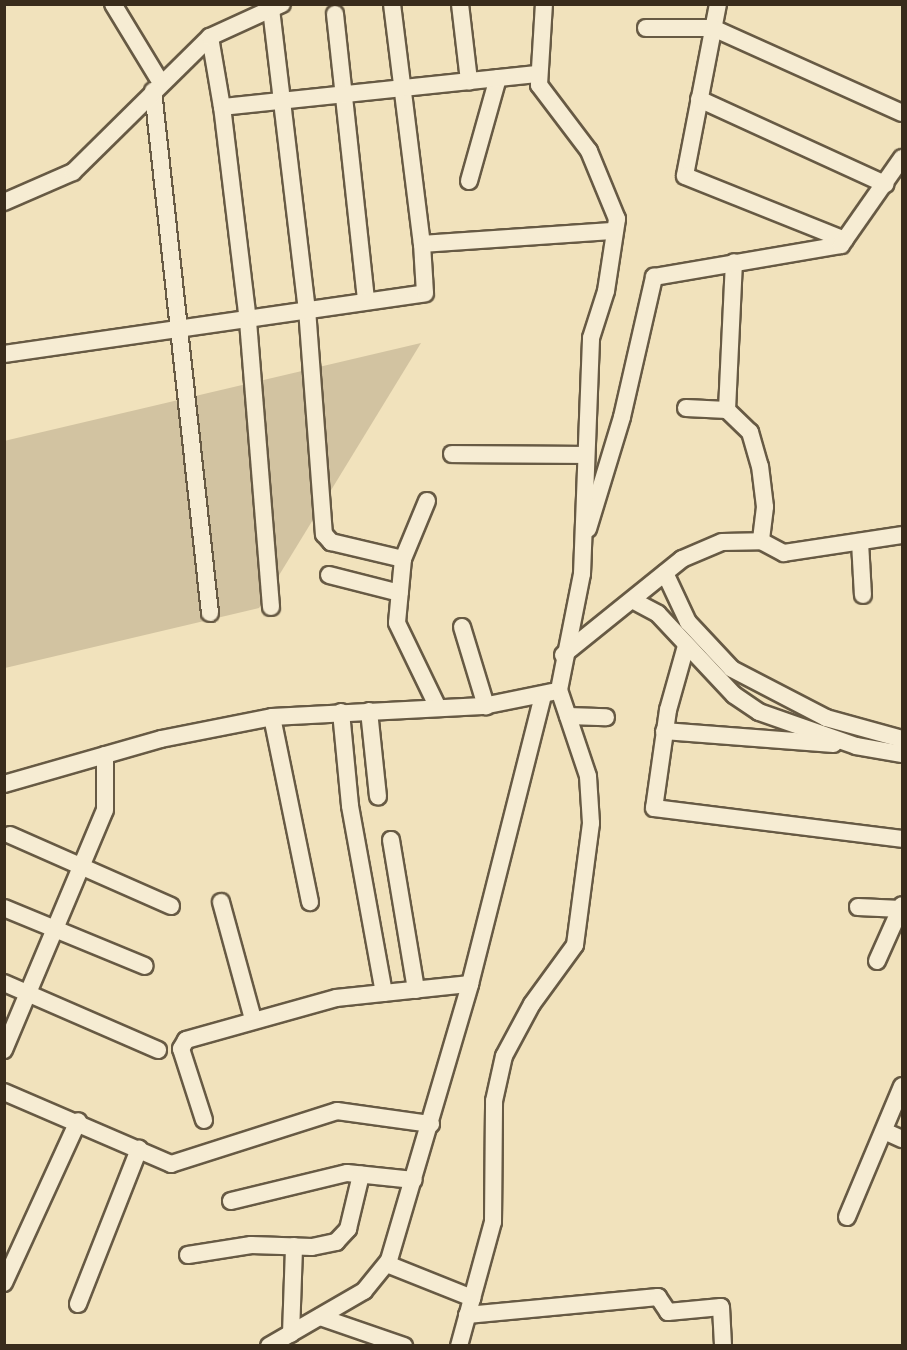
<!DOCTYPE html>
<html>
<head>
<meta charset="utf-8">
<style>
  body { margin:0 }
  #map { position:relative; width:907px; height:1350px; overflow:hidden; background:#f1e2bc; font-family:"Sorts Mill Goudy",serif }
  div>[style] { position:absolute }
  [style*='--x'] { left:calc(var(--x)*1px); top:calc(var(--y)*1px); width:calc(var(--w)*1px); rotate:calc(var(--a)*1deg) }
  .green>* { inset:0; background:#d2c3a1 }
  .roads { filter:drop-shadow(2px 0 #675a44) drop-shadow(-2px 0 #675a44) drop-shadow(0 2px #675a44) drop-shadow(0 -2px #675a44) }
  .minor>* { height:16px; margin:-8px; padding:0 8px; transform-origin:8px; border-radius:8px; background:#f6ecd3 }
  span { translate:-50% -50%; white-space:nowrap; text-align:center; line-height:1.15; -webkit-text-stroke:5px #f6ecd3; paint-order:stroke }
  .frame { position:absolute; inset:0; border:6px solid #392c1c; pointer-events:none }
</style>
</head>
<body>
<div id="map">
  <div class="green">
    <div style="clip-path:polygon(421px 343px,259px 608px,5px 668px,4px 441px)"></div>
  </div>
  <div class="roads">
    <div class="minor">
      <div style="--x:113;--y:4;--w:92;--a:58.7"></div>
      <div style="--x:392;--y:4;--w:242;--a:82.9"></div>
      <div style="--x:422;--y:244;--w:193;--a:-3.9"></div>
      <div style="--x:460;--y:4;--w:78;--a:83.3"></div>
      <div style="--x:718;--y:4;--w:175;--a:100.9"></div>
      <div style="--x:685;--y:176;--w:172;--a:21.8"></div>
      <div style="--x:271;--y:9;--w:302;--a:83.2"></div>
      <div style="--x:307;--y:309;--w:226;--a:85.7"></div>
      <div style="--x:324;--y:534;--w:11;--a:49"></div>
      <div style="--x:331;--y:542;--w:74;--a:13.3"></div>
      <div style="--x:335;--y:14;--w:287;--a:83.8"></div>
      <div style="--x:646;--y:28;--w:67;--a:0"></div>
      <div style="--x:713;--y:28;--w:207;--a:24.2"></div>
      <div style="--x:210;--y:37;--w:71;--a:80.3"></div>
      <div style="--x:153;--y:91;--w:525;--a:83.77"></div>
      <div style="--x:699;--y:99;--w:205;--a:24.6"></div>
      <div style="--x:469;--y:181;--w:107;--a:-74.3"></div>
      <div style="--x:4;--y:202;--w:75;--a:-23.5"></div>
      <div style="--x:73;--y:172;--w:192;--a:-44.6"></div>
      <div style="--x:210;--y:37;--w:79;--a:-24.6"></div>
      <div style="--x:4;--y:354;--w:425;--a:-8.2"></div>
      <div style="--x:425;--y:293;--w:49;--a:-93.5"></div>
      <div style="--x:686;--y:408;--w:41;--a:2.8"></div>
      <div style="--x:727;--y:410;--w:148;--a:-87.3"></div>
      <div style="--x:727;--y:410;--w:32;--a:44"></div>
      <div style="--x:750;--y:432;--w:35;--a:74"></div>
      <div style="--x:760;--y:466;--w:41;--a:83"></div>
      <div style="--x:765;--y:507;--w:34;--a:97"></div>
      <div style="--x:452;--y:454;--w:131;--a:0.4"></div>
      <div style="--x:427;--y:501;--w:63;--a:112.5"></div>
      <div style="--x:403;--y:559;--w:64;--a:95.4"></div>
      <div style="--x:397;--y:623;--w:94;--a:64.2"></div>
      <div style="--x:588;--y:529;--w:117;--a:-73.1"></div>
      <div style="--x:622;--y:417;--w:144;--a:-77.1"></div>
      <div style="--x:654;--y:277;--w:190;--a:-9.7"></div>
      <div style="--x:841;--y:245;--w:106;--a:-55"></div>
      <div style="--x:860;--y:542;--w:53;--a:86.8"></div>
      <div style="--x:665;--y:573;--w:54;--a:64.9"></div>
      <div style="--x:688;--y:622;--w:64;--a:46.9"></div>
      <div style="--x:732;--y:669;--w:106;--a:27.5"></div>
      <div style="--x:826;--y:718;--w:79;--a:15.4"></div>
      <div style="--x:329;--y:575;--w:73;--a:14.2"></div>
      <div style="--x:634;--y:601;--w:27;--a:28"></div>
      <div style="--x:658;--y:614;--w:111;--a:46.8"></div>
      <div style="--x:734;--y:695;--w:30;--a:34"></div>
      <div style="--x:759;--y:712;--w:103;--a:19.3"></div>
      <div style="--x:856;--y:746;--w:47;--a:9.9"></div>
      <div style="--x:271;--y:607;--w:287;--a:-94.6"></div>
      <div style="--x:248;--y:321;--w:216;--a:-96.9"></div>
      <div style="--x:222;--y:107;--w:318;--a:-6"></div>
      <div style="--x:462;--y:627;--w:83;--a:73.1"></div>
      <div style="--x:686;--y:646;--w:66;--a:105.7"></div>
      <div style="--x:668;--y:710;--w:99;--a:98.1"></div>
      <div style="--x:654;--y:808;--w:250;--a:7.1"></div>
      <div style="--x:563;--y:655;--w:153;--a:-38.9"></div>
      <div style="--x:682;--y:559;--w:43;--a:-23"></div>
      <div style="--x:722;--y:542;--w:39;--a:-1"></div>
      <div style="--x:761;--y:541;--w:26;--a:28"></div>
      <div style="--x:784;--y:553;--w:119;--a:-8.7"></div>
      <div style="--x:369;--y:711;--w:86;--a:84"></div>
      <div style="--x:341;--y:712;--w:94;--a:84.5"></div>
      <div style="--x:350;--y:806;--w:190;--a:79.7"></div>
      <div style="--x:568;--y:716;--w:38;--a:2"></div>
      <div style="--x:272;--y:717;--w:189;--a:78.4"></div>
      <div style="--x:664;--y:731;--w:170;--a:4.4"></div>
      <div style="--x:4;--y:784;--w:163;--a:-16"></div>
      <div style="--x:161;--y:739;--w:113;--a:-11.2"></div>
      <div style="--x:272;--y:717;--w:211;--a:-3"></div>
      <div style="--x:483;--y:706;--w:70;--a:-11.5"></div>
      <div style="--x:10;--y:835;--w:176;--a:23.8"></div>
      <div style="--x:391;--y:840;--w:152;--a:80.5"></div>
      <div style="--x:221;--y:902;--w:121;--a:74.7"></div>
      <div style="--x:858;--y:907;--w:43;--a:2.7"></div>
      <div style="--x:4;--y:908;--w:152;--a:22.4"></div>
      <div style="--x:877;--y:961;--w:61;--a:-65.9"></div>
      <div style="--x:4;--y:983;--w:168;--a:23.5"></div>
      <div style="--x:4;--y:1050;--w:260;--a:-67.2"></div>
      <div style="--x:105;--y:810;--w:55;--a:-90"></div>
      <div style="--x:4;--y:1092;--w:182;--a:23.3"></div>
      <div style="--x:171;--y:1164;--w:174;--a:-17.7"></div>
      <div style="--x:337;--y:1111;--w:95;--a:7.9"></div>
      <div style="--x:204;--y:1120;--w:75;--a:-107.9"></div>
      <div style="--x:181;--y:1049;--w:10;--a:-61"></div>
      <div style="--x:186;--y:1040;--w:156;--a:-15.6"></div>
      <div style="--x:336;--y:998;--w:135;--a:-6"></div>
      <div style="--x:884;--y:1131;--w:20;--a:24"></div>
      <div style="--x:231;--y:1201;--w:119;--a:-13.6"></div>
      <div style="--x:347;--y:1173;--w:67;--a:6"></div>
      <div style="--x:847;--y:1217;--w:142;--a:-67.2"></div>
      <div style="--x:188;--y:1255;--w:64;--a:-9"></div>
      <div style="--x:251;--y:1245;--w:61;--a:1.9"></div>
      <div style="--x:312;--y:1247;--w:25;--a:-12"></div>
      <div style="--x:336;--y:1242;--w:18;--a:-47"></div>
      <div style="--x:348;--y:1229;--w:56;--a:-76.5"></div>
      <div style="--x:387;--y:1264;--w:92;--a:21.8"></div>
      <div style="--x:4;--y:1283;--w:178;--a:-65.4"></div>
      <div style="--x:78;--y:1304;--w:167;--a:-68.5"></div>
      <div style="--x:467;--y:1315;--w:192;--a:-5.4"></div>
      <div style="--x:658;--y:1297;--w:18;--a:56"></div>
      <div style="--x:668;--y:1312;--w:53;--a:-5.4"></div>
      <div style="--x:721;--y:1307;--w:39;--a:87"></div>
      <div style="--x:320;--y:1317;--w:89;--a:19"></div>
      <div style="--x:291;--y:1334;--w:88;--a:-88"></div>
      <div style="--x:269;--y:1346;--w:110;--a:-30.1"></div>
      <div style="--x:364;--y:1291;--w:40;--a:-51"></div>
      <div style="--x:389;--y:1260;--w:288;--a:-73.6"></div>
      <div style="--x:470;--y:984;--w:298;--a:-75.8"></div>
      <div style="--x:459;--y:1346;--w:129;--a:-74.7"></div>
      <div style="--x:493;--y:1222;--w:121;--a:-89.5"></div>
      <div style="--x:494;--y:1101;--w:46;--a:-77.5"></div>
      <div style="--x:504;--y:1056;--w:59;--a:-61.7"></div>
      <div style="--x:532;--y:1004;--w:73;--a:-53.9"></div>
      <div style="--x:575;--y:945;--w:123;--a:-82.5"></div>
      <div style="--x:591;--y:823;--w:47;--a:-93.7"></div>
      <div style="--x:588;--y:776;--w:91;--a:-108.6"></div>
      <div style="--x:559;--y:690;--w:118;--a:-78.8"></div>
      <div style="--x:582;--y:574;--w:236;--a:-87.8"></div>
      <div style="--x:591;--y:338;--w:49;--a:-72.3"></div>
      <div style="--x:606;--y:291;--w:73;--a:-81.3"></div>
      <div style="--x:617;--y:219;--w:74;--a:-112.4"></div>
      <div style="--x:589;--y:151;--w:83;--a:-127.1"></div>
      <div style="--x:539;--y:85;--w:81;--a:-86.5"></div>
    </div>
  </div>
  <div class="frame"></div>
</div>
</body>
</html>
